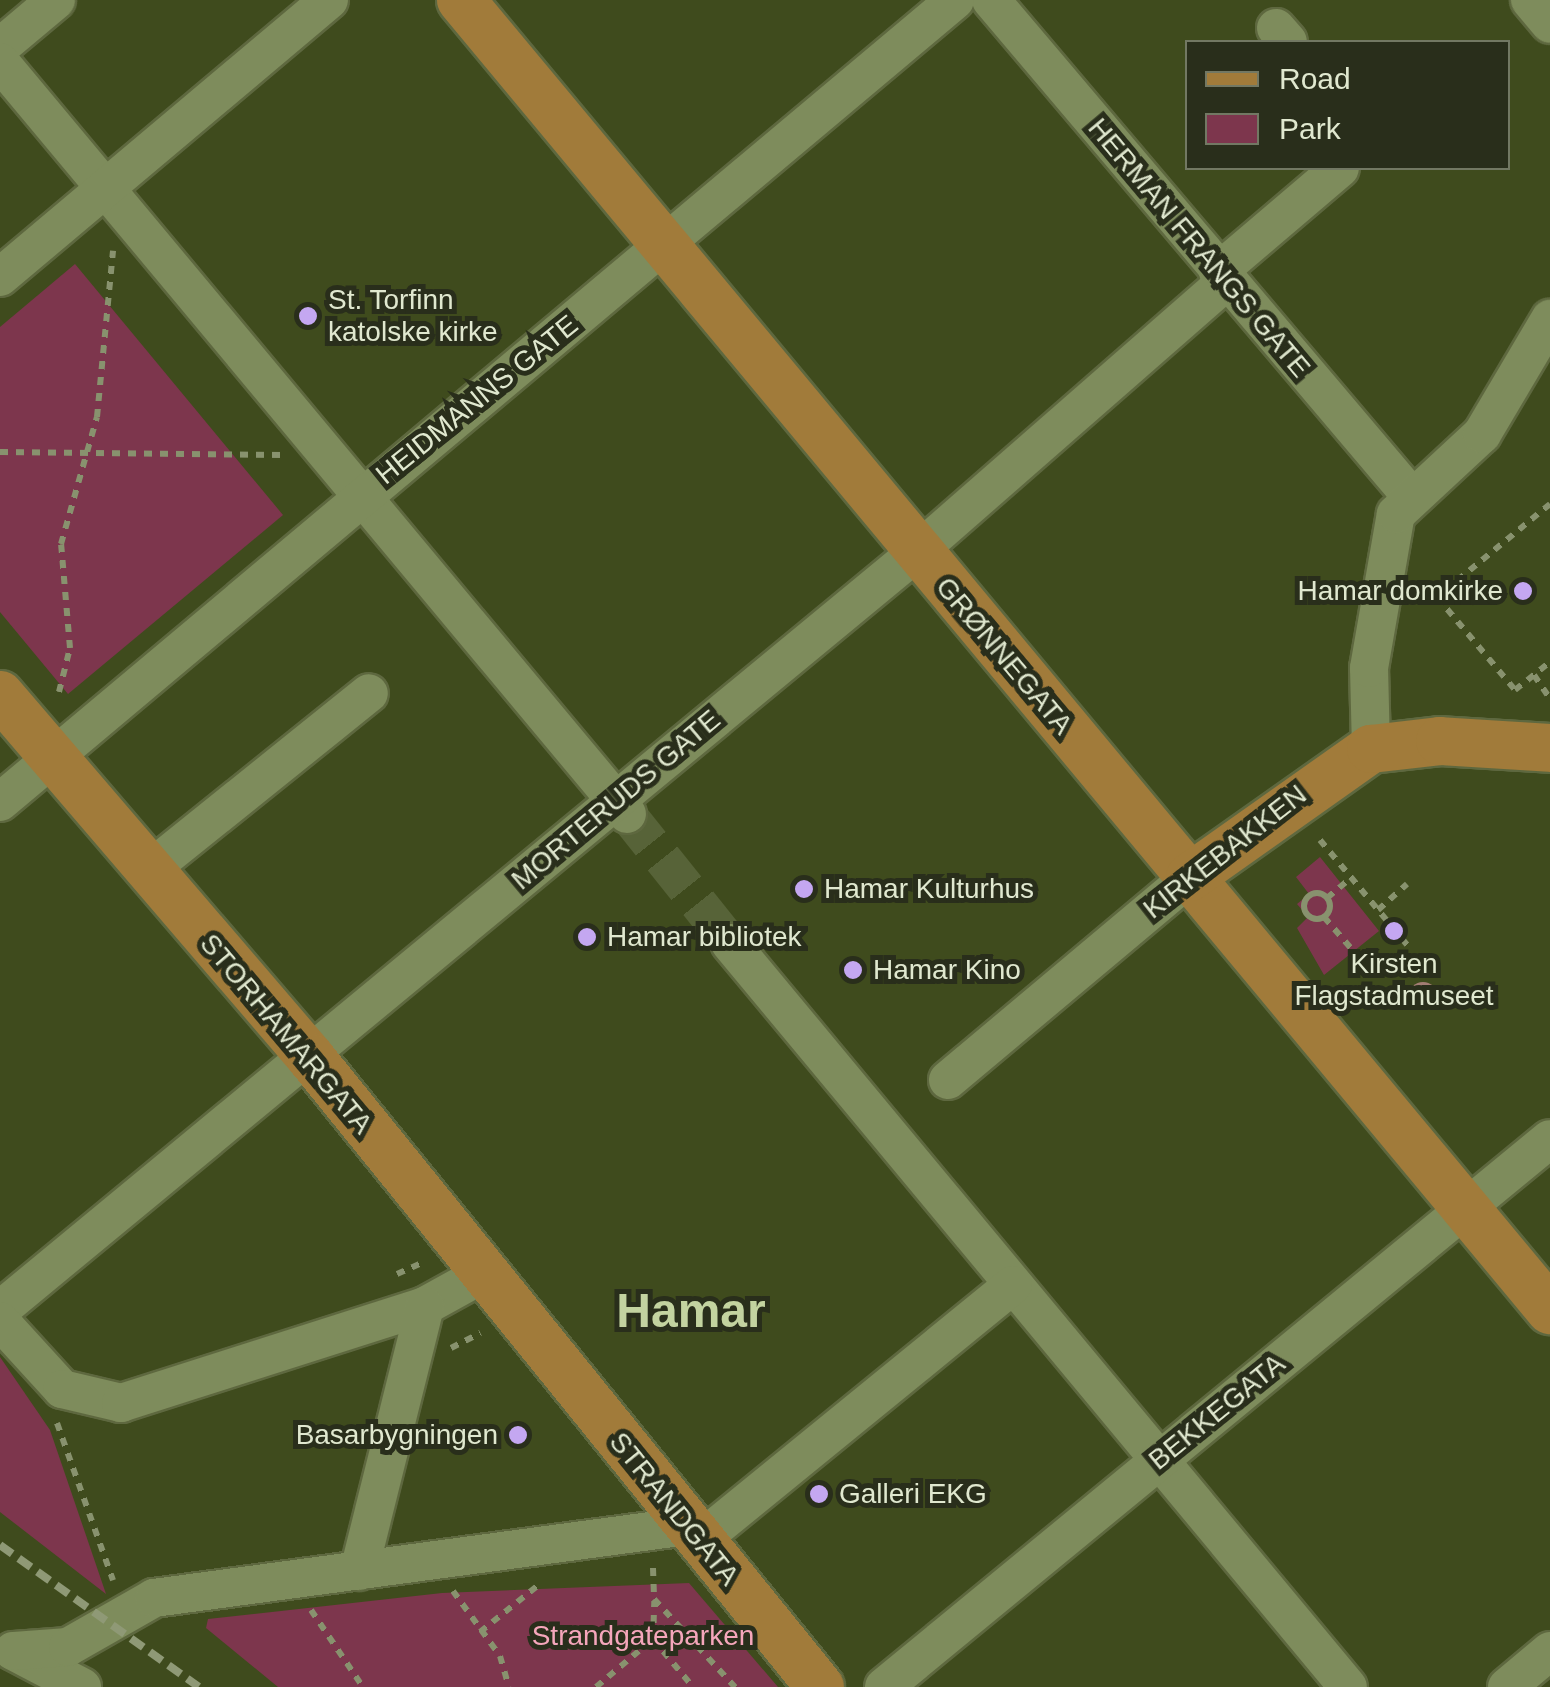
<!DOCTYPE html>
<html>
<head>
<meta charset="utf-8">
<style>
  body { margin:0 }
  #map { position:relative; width:1550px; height:1687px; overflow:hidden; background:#3f4b1d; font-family:Arial,sans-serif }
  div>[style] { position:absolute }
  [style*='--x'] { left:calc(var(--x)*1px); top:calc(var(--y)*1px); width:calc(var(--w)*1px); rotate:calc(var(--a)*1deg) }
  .green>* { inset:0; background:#7d364d }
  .minor-tunnel>* { height:38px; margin-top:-19px; transform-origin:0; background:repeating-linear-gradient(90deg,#576338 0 38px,transparent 0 57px) }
  .path>* { height:6px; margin-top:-3px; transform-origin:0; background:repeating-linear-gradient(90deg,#88926e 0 8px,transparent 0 16px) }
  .path>.ring { margin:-3px; padding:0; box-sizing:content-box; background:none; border:6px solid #88926e; border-radius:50% }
  .roads { filter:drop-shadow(2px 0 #5e683f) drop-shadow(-2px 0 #5e683f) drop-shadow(0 2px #5e683f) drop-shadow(0 -2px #5e683f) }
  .minor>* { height:38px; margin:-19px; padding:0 19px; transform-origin:19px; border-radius:19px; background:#7e8c5c }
  .major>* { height:48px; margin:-24px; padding:0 24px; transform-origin:24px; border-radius:24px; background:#a17b3a }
  .rail>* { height:8px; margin-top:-4px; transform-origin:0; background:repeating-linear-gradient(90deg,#8f9976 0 15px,transparent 0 23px) }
  .trees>* { width:28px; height:28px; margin:-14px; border-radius:50%; background:#a37d74 }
  .dots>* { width:28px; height:28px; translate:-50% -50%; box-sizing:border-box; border:5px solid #292e1b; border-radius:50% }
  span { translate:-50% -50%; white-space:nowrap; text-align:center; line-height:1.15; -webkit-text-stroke:10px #292e1b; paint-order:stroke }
  .street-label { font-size:28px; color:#e0e8cf }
  .poi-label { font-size:28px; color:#e0e8cf }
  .left { translate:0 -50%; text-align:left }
  .right { translate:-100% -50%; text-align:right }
  .park-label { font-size:28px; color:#f5a6bb }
  .town-label { font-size:48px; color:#c3d3a0; font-weight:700 }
  .legend { position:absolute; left:1185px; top:40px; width:325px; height:130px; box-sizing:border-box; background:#292e1b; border:2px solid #727863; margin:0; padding:12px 18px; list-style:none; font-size:30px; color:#e0e8cf }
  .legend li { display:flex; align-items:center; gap:20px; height:50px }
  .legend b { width:50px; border:2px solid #727863 }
</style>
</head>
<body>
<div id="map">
  <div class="green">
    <div style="clip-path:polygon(75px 264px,283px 515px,68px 694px,0 612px,0 327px)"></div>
    <div style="clip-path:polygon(1320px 857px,1379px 931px,1324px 975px,1297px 928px,1308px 917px,1297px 904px,1309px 894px,1296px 877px)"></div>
    <div style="clip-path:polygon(0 1357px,50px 1430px,106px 1594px,0 1512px)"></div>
    <div style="clip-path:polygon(689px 1583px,778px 1687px,278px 1687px,206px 1628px,208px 1619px,442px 1593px)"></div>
  </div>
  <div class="minor-tunnel">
    <div style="--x:627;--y:814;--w:165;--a:51.4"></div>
  </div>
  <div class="path">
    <div style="--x:0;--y:452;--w:284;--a:0.6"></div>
    <div style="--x:1550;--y:504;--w:146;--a:140.5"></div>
    <div style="--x:1437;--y:597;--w:121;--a:50"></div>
    <div style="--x:1515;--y:690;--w:45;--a:-38.7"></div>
    <div style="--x:1534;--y:675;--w:29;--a:56"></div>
    <div style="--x:59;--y:692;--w:45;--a:-76"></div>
    <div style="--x:70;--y:648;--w:104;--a:-94.9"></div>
    <div style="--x:61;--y:544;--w:132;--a:-74.2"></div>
    <div style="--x:97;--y:417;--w:167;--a:-84.5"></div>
    <div style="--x:1320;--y:840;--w:138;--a:50.3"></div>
    <div class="ring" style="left:1304px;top:893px;width:20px;height:20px"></div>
    <div style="--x:1327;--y:898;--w:31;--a:-40"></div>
    <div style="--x:1378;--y:910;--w:39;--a:-42"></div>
    <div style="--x:1324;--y:917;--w:77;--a:49.2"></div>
    <div style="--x:397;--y:1274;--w:27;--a:-24"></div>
    <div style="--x:451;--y:1348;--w:33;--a:-27"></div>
    <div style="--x:57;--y:1423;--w:167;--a:70.4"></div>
    <div style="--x:653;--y:1568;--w:31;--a:88"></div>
    <div style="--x:654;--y:1599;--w:120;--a:47.4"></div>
    <div style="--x:453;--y:1591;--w:80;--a:54.1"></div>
    <div style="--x:500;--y:1656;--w:32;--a:74"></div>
    <div style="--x:311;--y:1610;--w:93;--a:56"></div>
    <div style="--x:480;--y:1632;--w:78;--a:-38.8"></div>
    <div style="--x:653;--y:1639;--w:38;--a:-88"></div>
    <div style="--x:596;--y:1687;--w:75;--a:-40.1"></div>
    <div style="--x:653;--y:1639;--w:62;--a:50.2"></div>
  </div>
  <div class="roads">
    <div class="minor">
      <div style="--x:991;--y:0;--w:649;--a:49.75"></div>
      <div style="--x:1530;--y:0;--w:31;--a:50"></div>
      <div style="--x:1276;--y:28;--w:18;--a:49"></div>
      <div style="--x:0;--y:47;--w:73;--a:-40"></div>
      <div style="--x:0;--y:62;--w:979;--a:50.18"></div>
      <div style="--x:1218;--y:272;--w:160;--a:-40.4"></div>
      <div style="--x:0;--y:277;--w:430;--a:-40.1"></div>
      <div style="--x:1371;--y:749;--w:81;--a:-91.4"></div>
      <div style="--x:1369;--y:668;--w:156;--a:-80.1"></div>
      <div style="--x:1396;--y:514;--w:117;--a:-42.9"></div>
      <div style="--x:1482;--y:434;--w:134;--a:-59.4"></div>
      <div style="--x:0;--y:802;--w:1247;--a:-40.02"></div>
      <div style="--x:149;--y:870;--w:282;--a:-38.8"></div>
      <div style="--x:730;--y:943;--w:967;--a:50.29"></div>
      <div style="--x:948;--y:1080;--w:316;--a:-40"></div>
      <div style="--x:0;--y:1310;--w:1190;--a:-39.58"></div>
      <div style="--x:917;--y:552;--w:410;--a:-41.2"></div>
      <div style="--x:0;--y:1321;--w:92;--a:47.6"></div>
      <div style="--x:62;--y:1389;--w:61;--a:13.3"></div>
      <div style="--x:121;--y:1403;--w:319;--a:-17.7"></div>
      <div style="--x:425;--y:1306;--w:66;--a:-28.9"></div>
      <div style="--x:699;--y:1541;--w:405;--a:-39.2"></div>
      <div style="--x:359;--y:1571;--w:273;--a:-76"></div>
      <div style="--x:13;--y:1651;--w:78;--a:27.6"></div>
      <div style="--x:14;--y:1651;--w:54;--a:-4.2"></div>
      <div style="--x:68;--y:1647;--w:99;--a:-29.7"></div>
      <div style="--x:154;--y:1598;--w:538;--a:-7.69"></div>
      <div style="--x:884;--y:1687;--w:862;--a:-39.45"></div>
      <div style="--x:1507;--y:1687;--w:56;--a:-39.9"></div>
    </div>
    <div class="major">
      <div style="--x:461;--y:0;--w:1704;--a:50.26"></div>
      <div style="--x:0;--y:695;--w:478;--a:49.4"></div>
      <div style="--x:311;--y:1058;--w:809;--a:51.02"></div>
      <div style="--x:1190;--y:877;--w:222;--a:-35.3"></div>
      <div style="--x:1371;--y:749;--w:69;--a:-6.6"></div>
      <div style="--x:1440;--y:741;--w:110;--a:3.6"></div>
    </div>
  </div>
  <div class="rail">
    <div style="--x:0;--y:1545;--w:244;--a:35.5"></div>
  </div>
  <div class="trees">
    <div style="left:1423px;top:996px"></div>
  </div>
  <div class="dots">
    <div style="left:308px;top:316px;background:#c4a7f1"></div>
    <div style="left:1523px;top:591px;background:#c4a7f1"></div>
    <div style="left:804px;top:889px;background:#c4a7f1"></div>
    <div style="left:1394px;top:931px;background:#c4a7f1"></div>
    <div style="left:587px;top:937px;background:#c4a7f1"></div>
    <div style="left:853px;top:970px;background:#c4a7f1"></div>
    <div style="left:518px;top:1435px;background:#c4a7f1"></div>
    <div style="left:819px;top:1494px;background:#c4a7f1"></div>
  </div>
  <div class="street-label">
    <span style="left:1199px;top:248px;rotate:50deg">HERMAN FRANGS GATE</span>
    <span style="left:477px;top:400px;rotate:-39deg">HEIDMANNS GATE</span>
    <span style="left:1004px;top:656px;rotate:50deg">GRØNNEGATA</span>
    <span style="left:616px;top:800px;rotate:-40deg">MORTERUDS GATE</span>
    <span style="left:1225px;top:852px;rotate:-38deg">KIRKEBAKKEN</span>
    <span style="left:286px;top:1034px;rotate:50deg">STORHAMARGATA</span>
    <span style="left:1217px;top:1412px;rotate:-39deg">BEKKEGATA</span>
    <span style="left:674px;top:1509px;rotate:51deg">STRANDGATA</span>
  </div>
  <div class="poi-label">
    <span class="left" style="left:328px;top:316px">St. Torfinn<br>katolske kirke</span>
    <span class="right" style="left:1503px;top:591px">Hamar domkirke</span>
    <span class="left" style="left:824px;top:889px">Hamar Kulturhus</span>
    <span class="left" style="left:607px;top:937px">Hamar bibliotek</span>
    <span style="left:1394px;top:980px">Kirsten<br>Flagstadmuseet</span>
    <span class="left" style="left:873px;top:970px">Hamar Kino</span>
    <span class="right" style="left:498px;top:1435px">Basarbygningen</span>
    <span class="left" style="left:839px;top:1494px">Galleri EKG</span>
  </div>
  <div class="park-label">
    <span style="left:643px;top:1636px">Strandgateparken</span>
  </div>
  <div class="town-label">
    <span style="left:691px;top:1311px">Hamar</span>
  </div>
  <ul class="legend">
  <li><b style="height:12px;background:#a17b3a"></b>Road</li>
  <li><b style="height:28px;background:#7d364d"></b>Park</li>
  </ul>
</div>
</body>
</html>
